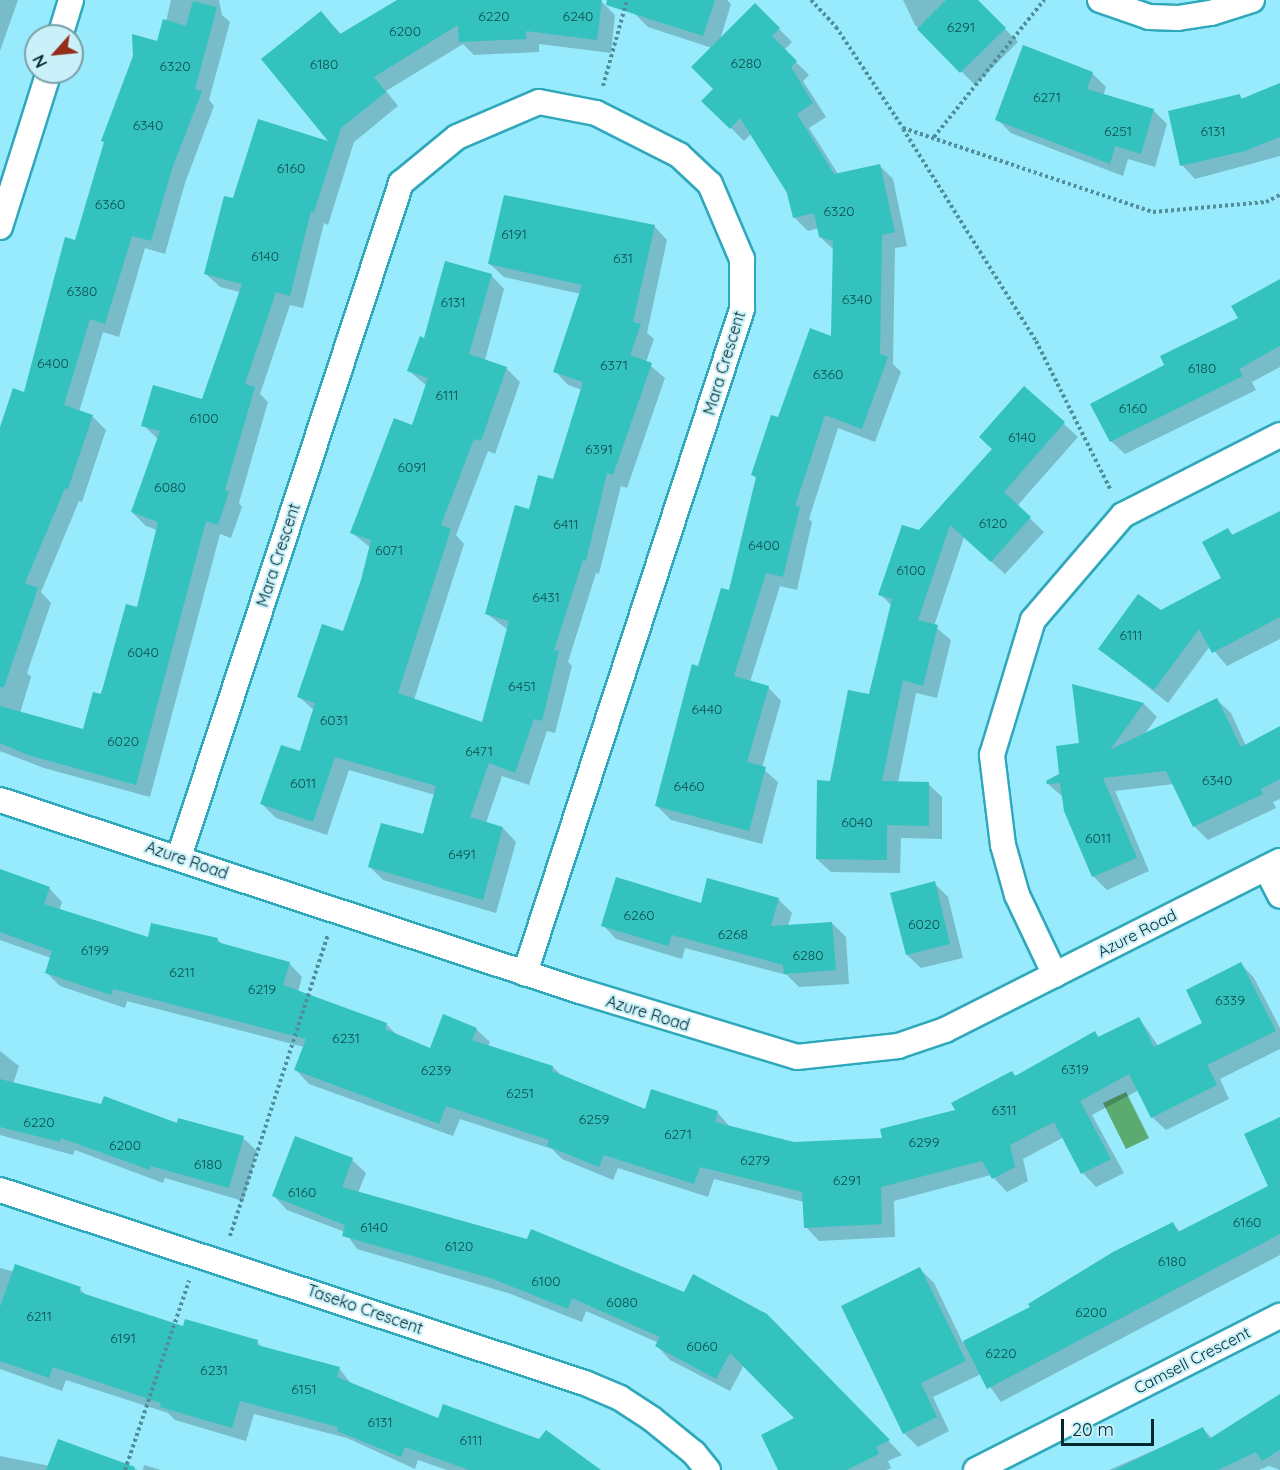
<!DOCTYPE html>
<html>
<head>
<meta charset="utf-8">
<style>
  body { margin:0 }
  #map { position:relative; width:1280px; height:1470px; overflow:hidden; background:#97ebfc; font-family:Quicksand,sans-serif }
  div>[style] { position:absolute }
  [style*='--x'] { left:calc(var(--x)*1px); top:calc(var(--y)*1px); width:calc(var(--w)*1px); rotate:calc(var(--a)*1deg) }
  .water>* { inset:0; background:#5bab71 }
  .shadow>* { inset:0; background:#0003 }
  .building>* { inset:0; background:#33c2bd }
  .path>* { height:4px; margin-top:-2px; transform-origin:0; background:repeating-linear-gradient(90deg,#508f9a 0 3px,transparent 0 6px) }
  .roads { filter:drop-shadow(2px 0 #30a8bc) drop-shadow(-2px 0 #30a8bc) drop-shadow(0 2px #30a8bc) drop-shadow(0 -2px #30a8bc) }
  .minor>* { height:24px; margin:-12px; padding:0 12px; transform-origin:12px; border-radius:12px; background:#fff }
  span { translate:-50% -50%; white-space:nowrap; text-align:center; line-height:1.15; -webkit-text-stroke:4.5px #caf1f9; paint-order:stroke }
  .number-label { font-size:14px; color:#0e4e52 }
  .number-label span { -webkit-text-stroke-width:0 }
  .street-label { font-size:16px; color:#02282e }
  .north { position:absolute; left:24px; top:24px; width:60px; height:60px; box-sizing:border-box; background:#caf1f9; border:2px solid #7aa1a8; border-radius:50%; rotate:243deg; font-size:16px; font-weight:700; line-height:24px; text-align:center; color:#02282e }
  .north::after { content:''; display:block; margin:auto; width:21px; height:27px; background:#962c1c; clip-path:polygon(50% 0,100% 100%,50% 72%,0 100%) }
  .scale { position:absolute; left:1061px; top:1419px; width:93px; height:27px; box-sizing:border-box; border:3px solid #02282e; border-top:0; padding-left:8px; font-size:18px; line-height:21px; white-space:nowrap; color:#02282e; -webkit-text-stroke:4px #caf1f9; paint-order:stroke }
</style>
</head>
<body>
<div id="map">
  <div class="water">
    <div style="clip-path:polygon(1126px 1092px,1149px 1138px,1126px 1149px,1103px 1103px)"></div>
  </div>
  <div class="shadow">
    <div style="clip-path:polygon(0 0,18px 0,0 51px)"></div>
    <div style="clip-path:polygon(171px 0,219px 0,222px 15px,230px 22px,209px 100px,214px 106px,185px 183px,165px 254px,145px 248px,119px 337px,103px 332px,79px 412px,92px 416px,106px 430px,82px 502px,79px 501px,41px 592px,51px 603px,27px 673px,31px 677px,20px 713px,84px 731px,138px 609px,157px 530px,146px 526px,132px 512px,158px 439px,143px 425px,203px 401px,240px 292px,220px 287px,206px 274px,234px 200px,332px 144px,321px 13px,342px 35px,400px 0,592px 0,602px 2px,615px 15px,611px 53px,539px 44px,539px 52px,474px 55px,463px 44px,386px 91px,398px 106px,354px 142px,328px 225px,324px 223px,303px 308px,290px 305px,260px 394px,268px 402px,239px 503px,242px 507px,231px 538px,220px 534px,150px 797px,44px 768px,0 751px,0 432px,25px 393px,76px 241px,161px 44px)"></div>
    <div style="clip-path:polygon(639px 0,727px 0,731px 4px,720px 40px,755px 5px,792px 42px,784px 50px,809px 75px,803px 81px,826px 117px,809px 128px,838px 174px,879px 165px,893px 179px,907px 246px,895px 248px,893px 364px,901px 372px,875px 442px,838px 428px,809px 519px,812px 522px,797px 590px,780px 586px,750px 682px,768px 687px,781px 701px,762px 768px,778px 782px,762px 844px,671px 820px,657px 806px,699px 667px,730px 592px,757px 479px,753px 475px,778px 419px,832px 338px,834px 250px,820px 237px,819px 228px,808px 231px,794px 217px,788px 192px,752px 133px,744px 141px,704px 101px,715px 89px,712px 48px,648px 27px,634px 13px)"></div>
    <div style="clip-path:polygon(903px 0,976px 0,1018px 42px,975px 85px,915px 25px)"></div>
    <div style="clip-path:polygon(1092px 73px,1106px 87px,1103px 96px,1153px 110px,1167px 124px,1155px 167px,1128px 159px,1123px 176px,1011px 133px,997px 119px)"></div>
    <div style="clip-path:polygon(1280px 84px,1280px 156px,1195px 179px,1182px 165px,1239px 96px,1243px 99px)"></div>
    <div style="clip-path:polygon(654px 226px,667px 240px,647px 333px,654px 339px,646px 362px,665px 378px,627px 488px,621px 486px,599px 574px,596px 573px,568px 662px,572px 666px,555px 733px,547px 731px,529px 785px,502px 776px,486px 823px,503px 828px,516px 842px,496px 913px,383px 880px,370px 867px,424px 836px,435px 795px,349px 770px,327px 835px,276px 818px,262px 804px,301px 753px,315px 711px,299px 697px,344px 633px,362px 581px,371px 548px,352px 533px,413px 427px,427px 386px,409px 371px,425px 340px,491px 275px,504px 289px,485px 360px,506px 368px,520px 382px,495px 454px,488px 451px,456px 535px,464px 544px,414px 700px,483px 724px,508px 630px,486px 613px,530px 510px,554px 481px,582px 390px,568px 385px,555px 371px,581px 294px,504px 277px,490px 264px)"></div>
    <div style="clip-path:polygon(1280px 281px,1280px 367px,1252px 382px,1256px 390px,1125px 454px,1111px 441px,1166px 366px,1240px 319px)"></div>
    <div style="clip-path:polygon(1025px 388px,1078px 437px,1017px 506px,1044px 532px,1005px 574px,964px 537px,934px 626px,951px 640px,937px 698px,916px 693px,898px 783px,928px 784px,942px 797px,942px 839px,901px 838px,900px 873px,831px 872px,817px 859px,832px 782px,870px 696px,892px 606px,880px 594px,919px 532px,993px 450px)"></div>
    <div style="clip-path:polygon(1280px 521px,1280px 639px,1227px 666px,1210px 646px,1168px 703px,1100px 649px,1223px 579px,1228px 530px,1233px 535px)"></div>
    <div style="clip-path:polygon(1074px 686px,1144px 704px,1157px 717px,1144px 735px,1217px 700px,1231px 713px,1246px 746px,1280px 728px,1280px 799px,1273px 802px,1276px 808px,1208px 840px,1194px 826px,1174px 784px,1115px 791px,1149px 871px,1107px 890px,1093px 876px,1063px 797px,1048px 784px,1061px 775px,1080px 745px)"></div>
    <div style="clip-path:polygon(0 872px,49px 888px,62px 902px,59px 911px,149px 939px,217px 939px,223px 945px,289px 963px,302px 977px,298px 992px,386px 1024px,398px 1036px,430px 1050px,476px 1029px,490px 1042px,488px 1046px,553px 1067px,562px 1076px,646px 1111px,717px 1112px,731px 1128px,794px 1144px,884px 1140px,957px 1111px,1012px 1073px,1016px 1077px,1095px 1033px,1100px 1038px,1139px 1018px,1159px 1047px,1204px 1024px,1241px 964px,1254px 978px,1280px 1028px,1280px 1049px,1220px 1079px,1229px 1099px,1166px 1130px,1152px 1117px,1139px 1090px,1092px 1115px,1124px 1173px,1096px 1187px,1083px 1173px,1064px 1137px,1023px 1159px,1028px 1181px,1007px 1192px,991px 1175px,894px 1201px,895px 1237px,819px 1241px,806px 1227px,804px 1202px,714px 1179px,708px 1197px,618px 1168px,613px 1180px,562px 1159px,552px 1149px,460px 1119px,453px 1136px,309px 1084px,296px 1070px,304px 1047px,127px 1001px,125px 1008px,60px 986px,47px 973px,51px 958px,0 940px)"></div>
    <div style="clip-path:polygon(934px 883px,948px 897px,963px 958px,921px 968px,907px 955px)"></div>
    <div style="clip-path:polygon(778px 899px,792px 913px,788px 926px,832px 923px,846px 937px,849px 984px,799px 987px,787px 975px,685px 948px,682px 959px,616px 939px,603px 925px,702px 904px)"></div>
    <div style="clip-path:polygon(0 1051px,19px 1066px,13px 1084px,243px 1138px,257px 1151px,243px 1201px,165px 1178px,163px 1183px,75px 1150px,73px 1155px,0 1135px)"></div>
    <div style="clip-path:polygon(1280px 1119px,1280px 1255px,1001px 1402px,981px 1374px,933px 1397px,949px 1431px,918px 1447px,904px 1433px,920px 1269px,934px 1283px,963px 1343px,1033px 1308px,1173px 1224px,1181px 1233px,1270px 1187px)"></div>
    <div style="clip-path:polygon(352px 1160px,366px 1173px,358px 1193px,685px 1294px,781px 1329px,902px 1455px,888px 1461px,891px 1468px,887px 1470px,780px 1470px,797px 1419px,744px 1365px,730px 1391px,670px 1360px,657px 1346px,659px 1343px,586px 1311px,582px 1322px,508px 1293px,357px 1249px,345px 1232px,287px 1210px,274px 1196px)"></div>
    <div style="clip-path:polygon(0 1268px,80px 1289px,87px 1296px,184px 1328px,257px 1342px,263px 1348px,339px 1368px,352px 1385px,439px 1420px,598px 1470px,447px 1470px,418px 1460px,415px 1469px,347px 1438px,254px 1414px,246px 1441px,175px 1420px,168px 1413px,66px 1380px,62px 1391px,0 1369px)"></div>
    <div style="clip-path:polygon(1280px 1396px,1280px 1470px,1269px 1466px,1259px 1470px,1109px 1470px,1203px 1429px,1213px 1439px)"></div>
    <div style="clip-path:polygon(59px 1441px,138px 1470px,0 1470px,0 1456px,50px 1466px)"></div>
    <div style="clip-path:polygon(144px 1465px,161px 1470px,143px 1470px)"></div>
  </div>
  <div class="building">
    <div style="clip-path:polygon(397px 0,602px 0,597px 40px,526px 31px,526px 39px,459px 42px,458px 25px,374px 77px,386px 92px,341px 128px,314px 212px,311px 211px,290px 296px,276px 292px,245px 384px,255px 387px,225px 490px,229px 492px,218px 525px,206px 521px,136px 785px,28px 755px,0 743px,0 706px,83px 729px,93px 692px,101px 694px,126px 604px,137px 607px,158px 522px,131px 512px,160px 431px,141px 426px,153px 385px,202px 399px,242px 284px,204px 274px,224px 196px,233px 198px,258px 119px,328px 141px,261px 59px,321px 11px,340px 34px)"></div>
    <div style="clip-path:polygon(607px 0,715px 0,703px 36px,606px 5px)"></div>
    <div style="clip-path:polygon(946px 0,978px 0,1006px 28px,960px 73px,917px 29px)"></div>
    <div style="clip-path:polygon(193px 1px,217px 7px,195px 89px,202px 91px,172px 169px,151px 241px,132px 236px,105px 324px,90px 319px,64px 405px,93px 415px,68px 489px,65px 488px,25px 583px,38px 588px,4px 687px,0 687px,0 427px,13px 388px,24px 392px,65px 237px,75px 240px,104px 142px,101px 141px,133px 56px,132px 34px,157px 41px,163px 19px,186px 26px)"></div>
    <div style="clip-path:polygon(755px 3px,780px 28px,772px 36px,797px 61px,791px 67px,813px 103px,797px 114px,834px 174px,880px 164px,895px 232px,882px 235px,880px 354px,888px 357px,862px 429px,825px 415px,795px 506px,800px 507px,783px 577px,766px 573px,734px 676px,769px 686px,747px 762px,766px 767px,749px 831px,655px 806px,692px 664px,698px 666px,721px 588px,729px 590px,756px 477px,751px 475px,771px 415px,778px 417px,810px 328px,831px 336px,833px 241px,819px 237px,814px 213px,793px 218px,787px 193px,740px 118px,730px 129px,701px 101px,713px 89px,691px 67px)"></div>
    <div style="clip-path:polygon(1023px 45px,1093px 72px,1087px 89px,1154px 109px,1141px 154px,1115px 146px,1110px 164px,995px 120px)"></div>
    <div style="clip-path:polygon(1280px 83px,1280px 137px,1245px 151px,1180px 166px,1168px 111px,1240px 94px,1241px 99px)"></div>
    <div style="clip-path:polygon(504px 195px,655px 225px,633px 322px,641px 324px,630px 355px,652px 363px,613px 475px,607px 473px,586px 561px,583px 560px,554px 650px,559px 651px,542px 721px,534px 719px,515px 773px,489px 763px,470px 817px,503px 827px,483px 900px,368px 867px,381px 823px,423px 834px,436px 786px,335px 757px,313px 822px,260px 804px,281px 745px,300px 751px,315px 703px,297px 697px,322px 624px,343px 631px,361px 580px,371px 540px,350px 533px,394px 418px,412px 425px,428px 378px,407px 371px,420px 336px,424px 338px,445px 261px,492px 274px,469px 354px,507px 367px,481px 441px,474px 439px,441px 525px,451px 529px,398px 693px,482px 722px,509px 621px,485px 614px,515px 505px,529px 509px,538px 475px,553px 479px,583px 382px,553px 372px,582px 285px,488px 264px)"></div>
    <div style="clip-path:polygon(1280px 279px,1280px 346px,1239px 369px,1243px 376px,1110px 442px,1090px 404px,1164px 365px,1160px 356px,1238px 318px,1231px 306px)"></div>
    <div style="clip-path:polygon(1024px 386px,1065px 422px,1004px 492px,1031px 517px,991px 562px,950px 525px,918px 620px,938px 625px,923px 686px,903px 680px,882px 781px,929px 782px,929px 826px,887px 825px,887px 860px,816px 859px,817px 780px,830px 781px,848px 690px,869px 694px,892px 599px,878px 595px,902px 525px,919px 530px,992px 449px,979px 437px)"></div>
    <div style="clip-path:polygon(1280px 511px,1280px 617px,1212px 653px,1199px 629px,1154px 690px,1098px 649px,1138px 594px,1161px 610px,1221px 578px,1202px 542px,1228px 528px,1232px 535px)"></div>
    <div style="clip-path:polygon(1072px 684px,1144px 703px,1110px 750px,1217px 698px,1241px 747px,1280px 726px,1280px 779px,1261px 789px,1263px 794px,1193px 827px,1166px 771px,1103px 778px,1137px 858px,1092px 877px,1064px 811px,1060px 783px,1047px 784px,1046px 781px,1059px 774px,1056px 746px,1079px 743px)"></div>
    <div style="clip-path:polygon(0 869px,50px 887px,44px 904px,148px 937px,151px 923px,218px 938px,217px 942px,290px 962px,283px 985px,387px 1023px,385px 1029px,430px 1048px,443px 1014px,477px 1028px,472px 1040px,553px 1066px,552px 1071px,645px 1109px,651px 1089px,718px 1111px,715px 1122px,794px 1142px,882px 1138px,880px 1129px,955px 1110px,951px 1103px,1012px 1071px,1015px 1076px,1095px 1031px,1098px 1037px,1139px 1017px,1154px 1047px,1202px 1023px,1186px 990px,1241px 962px,1276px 1031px,1207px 1065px,1217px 1085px,1151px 1118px,1129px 1074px,1080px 1101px,1111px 1159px,1081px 1174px,1054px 1122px,1010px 1145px,1015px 1167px,992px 1179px,982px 1161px,881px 1187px,882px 1224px,804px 1228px,802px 1192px,700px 1167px,694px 1184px,604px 1155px,599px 1167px,547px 1146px,549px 1140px,446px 1106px,439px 1124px,294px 1070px,306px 1039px,113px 989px,111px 995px,45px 973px,52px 951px,0 932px)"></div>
    <div style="clip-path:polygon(616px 877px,701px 903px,707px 878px,779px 898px,771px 926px,832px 922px,836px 970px,784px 974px,783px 965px,672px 935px,668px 946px,601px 926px)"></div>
    <div style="clip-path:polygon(935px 881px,950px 944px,906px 955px,890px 893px)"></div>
    <div style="clip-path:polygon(0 1079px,101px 1104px,104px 1096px,177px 1123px,178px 1118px,244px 1136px,229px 1188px,151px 1166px,150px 1170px,61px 1138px,60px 1142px,0 1127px)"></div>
    <div style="clip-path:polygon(1280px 1117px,1280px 1234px,987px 1389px,963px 1341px,1030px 1307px,1028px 1304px,1113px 1252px,1173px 1222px,1178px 1232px,1268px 1186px,1244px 1134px)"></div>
    <div style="clip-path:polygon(295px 1136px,353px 1158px,342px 1187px,527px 1239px,531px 1229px,684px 1292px,693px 1274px,767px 1314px,890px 1440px,876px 1447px,879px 1454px,847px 1470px,778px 1470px,761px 1435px,794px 1418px,730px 1353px,716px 1379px,655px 1346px,660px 1337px,572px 1298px,568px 1309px,493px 1279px,342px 1236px,345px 1225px,272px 1196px)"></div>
    <div style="clip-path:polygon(15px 1264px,81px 1287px,79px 1292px,183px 1326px,185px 1319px,258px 1340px,257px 1345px,340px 1367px,337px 1377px,438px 1418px,443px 1404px,539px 1439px,546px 1430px,601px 1470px,469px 1470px,405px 1447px,401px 1457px,337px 1431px,338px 1427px,240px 1401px,232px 1428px,160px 1407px,161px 1403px,53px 1367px,49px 1378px,0 1361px,0 1307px)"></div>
    <div style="clip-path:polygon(920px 1267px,966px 1361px,921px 1383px,937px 1417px,903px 1434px,841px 1306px)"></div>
    <div style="clip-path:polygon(1280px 1394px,1280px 1450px,1262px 1461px,1256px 1452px,1218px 1470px,1114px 1470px,1203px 1427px,1209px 1439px)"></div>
    <div style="clip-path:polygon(58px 1439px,135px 1467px,134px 1470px,46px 1470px)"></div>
  </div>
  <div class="path">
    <div style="--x:811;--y:0;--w:37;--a:47"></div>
    <div style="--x:836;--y:27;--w:121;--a:56.4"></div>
    <div style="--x:903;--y:128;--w:264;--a:18.6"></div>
    <div style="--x:1153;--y:212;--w:113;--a:-5.1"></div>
    <div style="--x:1266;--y:202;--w:16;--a:-27"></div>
    <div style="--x:603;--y:86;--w:89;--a:-74.4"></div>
    <div style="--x:903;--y:129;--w:250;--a:57.9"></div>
    <div style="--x:1036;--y:341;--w:168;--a:63.4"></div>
    <div style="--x:934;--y:137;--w:176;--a:-51.2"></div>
    <div style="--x:230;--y:1236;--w:317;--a:-72"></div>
    <div style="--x:125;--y:1470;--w:200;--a:-71.3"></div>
  </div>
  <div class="roads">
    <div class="minor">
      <div style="--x:1100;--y:0;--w:52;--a:19.1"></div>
      <div style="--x:1149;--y:17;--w:29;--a:2"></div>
      <div style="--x:1178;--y:18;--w:33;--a:-9"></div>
      <div style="--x:1211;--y:13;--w:43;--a:-17.6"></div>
      <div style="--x:60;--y:36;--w:38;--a:-73"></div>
      <div style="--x:0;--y:227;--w:163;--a:-72.5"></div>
      <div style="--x:0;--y:800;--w:611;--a:18.23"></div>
      <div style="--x:580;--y:991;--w:227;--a:16.9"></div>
      <div style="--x:797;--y:1057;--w:102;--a:-6.2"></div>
      <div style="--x:898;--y:1046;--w:50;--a:-18.8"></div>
      <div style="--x:945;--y:1030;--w:375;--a:-26.8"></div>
      <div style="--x:179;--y:857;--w:710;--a:-71.77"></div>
      <div style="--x:401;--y:183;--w:72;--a:-39.4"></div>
      <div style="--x:457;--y:137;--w:89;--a:-23.1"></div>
      <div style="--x:539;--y:102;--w:58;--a:10.9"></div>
      <div style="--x:596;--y:113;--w:93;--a:26.8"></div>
      <div style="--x:679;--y:155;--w:42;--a:43.1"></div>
      <div style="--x:710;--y:184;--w:82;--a:66.9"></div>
      <div style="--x:742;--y:259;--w:50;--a:90"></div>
      <div style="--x:742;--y:309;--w:699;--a:108.1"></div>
      <div style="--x:1266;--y:868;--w:31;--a:63"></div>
      <div style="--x:1055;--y:975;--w:89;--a:-115.4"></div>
      <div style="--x:1017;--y:895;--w:52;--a:-105.6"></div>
      <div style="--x:1003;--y:845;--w:91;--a:-97"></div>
      <div style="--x:992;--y:755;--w:141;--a:-73.1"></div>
      <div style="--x:1033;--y:620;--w:138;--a:-49.4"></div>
      <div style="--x:1123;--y:515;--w:176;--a:-27"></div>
      <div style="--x:0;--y:1190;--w:616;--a:18.26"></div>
      <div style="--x:585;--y:1383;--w:38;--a:23"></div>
      <div style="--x:620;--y:1398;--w:38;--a:33"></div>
      <div style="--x:652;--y:1419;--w:54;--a:39"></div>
      <div style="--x:694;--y:1453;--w:22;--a:51"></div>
      <div style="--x:976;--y:1470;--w:341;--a:-26.9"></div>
    </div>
  </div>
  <div class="number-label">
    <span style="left:494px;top:16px">6220</span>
    <span style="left:578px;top:16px">6240</span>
    <span style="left:961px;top:27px">6291</span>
    <span style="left:405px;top:31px">6200</span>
    <span style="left:746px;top:63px">6280</span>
    <span style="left:324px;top:64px">6180</span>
    <span style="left:175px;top:66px">6320</span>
    <span style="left:1047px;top:97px">6271</span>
    <span style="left:148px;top:125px">6340</span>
    <span style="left:1118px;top:131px">6251</span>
    <span style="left:1213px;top:131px">6131</span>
    <span style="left:291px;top:168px">6160</span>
    <span style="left:110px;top:204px">6360</span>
    <span style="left:839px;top:211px">6320</span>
    <span style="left:514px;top:234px">6191</span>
    <span style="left:265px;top:256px">6140</span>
    <span style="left:623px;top:258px">631</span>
    <span style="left:82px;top:291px">6380</span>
    <span style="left:857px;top:299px">6340</span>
    <span style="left:453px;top:302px">6131</span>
    <span style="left:53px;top:363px">6400</span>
    <span style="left:614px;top:365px">6371</span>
    <span style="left:1202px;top:368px">6180</span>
    <span style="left:828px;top:374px">6360</span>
    <span style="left:447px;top:395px">6111</span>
    <span style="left:1133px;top:408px">6160</span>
    <span style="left:204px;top:418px">6100</span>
    <span style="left:1022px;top:437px">6140</span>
    <span style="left:599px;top:449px">6391</span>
    <span style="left:412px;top:467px">6091</span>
    <span style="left:170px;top:487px">6080</span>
    <span style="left:993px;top:523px">6120</span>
    <span style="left:566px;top:524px">6411</span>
    <span style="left:764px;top:545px">6400</span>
    <span style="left:389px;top:550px">6071</span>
    <span style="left:911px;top:570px">6100</span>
    <span style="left:546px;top:597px">6431</span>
    <span style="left:1131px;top:635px">6111</span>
    <span style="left:143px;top:652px">6040</span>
    <span style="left:522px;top:686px">6451</span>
    <span style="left:707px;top:709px">6440</span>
    <span style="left:334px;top:720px">6031</span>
    <span style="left:123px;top:741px">6020</span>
    <span style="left:479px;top:751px">6471</span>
    <span style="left:1217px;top:780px">6340</span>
    <span style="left:303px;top:783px">6011</span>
    <span style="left:689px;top:786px">6460</span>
    <span style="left:857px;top:822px">6040</span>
    <span style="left:1098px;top:838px">6011</span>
    <span style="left:462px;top:854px">6491</span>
    <span style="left:639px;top:915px">6260</span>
    <span style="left:924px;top:924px">6020</span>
    <span style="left:733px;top:934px">6268</span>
    <span style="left:95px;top:950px">6199</span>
    <span style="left:808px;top:955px">6280</span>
    <span style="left:182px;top:972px">6211</span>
    <span style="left:262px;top:989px">6219</span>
    <span style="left:1230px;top:1000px">6339</span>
    <span style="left:346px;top:1038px">6231</span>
    <span style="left:1075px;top:1069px">6319</span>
    <span style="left:436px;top:1070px">6239</span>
    <span style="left:520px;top:1093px">6251</span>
    <span style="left:1004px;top:1110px">6311</span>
    <span style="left:594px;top:1119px">6259</span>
    <span style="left:39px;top:1122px">6220</span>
    <span style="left:678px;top:1134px">6271</span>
    <span style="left:924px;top:1142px">6299</span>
    <span style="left:125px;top:1145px">6200</span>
    <span style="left:755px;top:1160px">6279</span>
    <span style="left:208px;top:1164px">6180</span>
    <span style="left:847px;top:1180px">6291</span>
    <span style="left:302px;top:1192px">6160</span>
    <span style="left:1247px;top:1222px">6160</span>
    <span style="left:374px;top:1227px">6140</span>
    <span style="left:459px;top:1246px">6120</span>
    <span style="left:1172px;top:1261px">6180</span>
    <span style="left:546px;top:1281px">6100</span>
    <span style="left:622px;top:1302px">6080</span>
    <span style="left:1091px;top:1312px">6200</span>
    <span style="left:39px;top:1316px">6211</span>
    <span style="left:123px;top:1338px">6191</span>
    <span style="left:702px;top:1346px">6060</span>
    <span style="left:1001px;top:1353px">6220</span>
    <span style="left:214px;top:1370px">6231</span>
    <span style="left:304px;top:1389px">6151</span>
    <span style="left:380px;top:1422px">6131</span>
    <span style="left:471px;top:1440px">6111</span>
  </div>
  <div class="street-label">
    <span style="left:724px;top:363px;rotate:-73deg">Mara Crescent</span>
    <span style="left:278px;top:555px;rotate:-72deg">Mara Crescent</span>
    <span style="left:187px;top:860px;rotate:19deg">Azure Road</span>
    <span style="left:1137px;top:933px;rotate:-27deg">Azure Road</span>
    <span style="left:648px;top:1013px;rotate:17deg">Azure Road</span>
    <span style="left:365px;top:1309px;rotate:19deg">Taseko Crescent</span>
    <span style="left:1192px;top:1360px;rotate:-27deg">Camsell Crescent</span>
  </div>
  <div class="north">N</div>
  <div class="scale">20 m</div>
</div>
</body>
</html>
